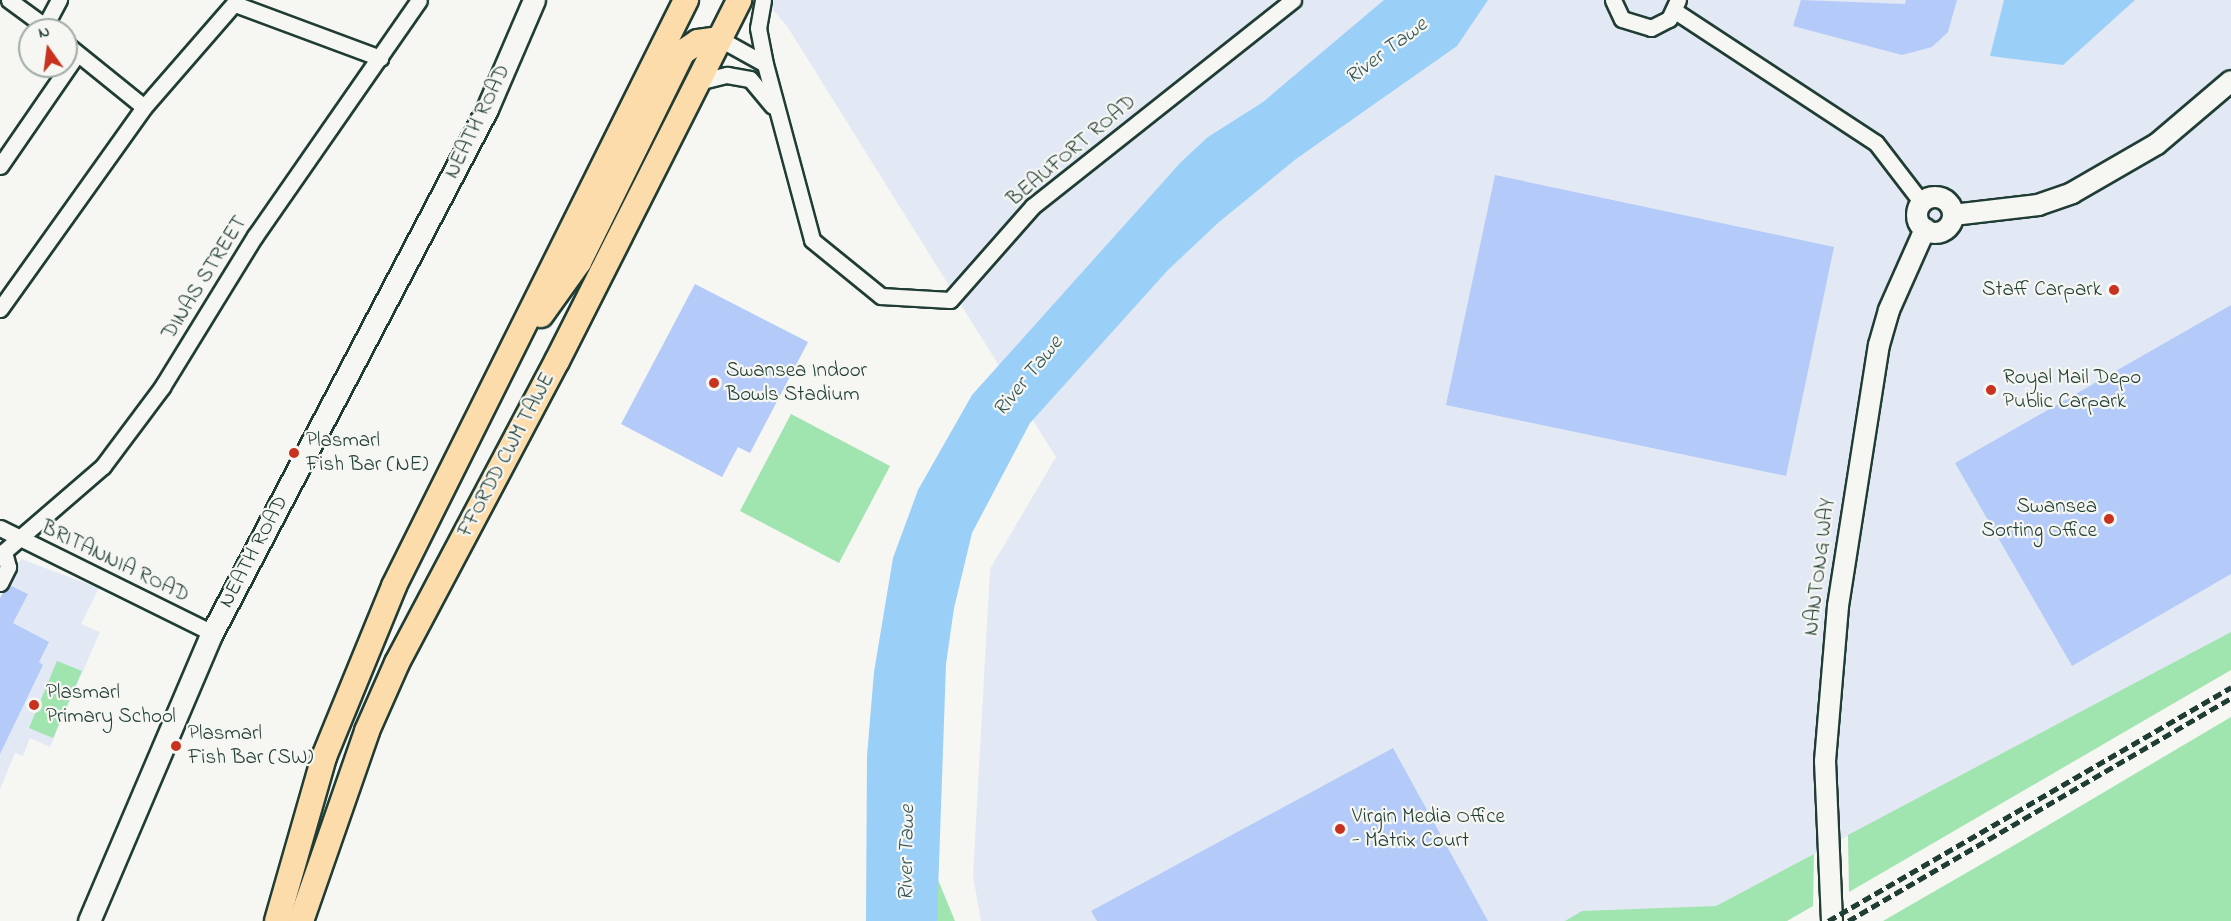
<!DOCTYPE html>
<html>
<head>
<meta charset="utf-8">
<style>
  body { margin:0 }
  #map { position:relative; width:2231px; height:921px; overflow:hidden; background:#f6f6f2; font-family:"Indie Flower",sans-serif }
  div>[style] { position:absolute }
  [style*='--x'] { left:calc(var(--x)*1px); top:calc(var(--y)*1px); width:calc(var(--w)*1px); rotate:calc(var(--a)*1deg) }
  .built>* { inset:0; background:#e2e9f4 }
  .green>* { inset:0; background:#a0e4af }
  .water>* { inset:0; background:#9acff8 }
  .building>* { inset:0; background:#b4cbf9 }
  .roads { filter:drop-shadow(2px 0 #1f3d34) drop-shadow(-2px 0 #1f3d34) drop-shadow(0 2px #1f3d34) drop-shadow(0 -2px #1f3d34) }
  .minor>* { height:15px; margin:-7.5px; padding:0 7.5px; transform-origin:7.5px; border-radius:7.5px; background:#f6f6f2 }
  .tertiary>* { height:20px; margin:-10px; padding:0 10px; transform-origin:10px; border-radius:10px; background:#f6f6f2 }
  .tertiary>.ring { margin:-10px; padding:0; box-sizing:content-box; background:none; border:20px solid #f6f6f2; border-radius:50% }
  .secondary>* { height:21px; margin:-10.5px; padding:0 10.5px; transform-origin:10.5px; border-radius:10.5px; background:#f6f6f2 }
  .primary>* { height:24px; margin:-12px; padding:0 12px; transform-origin:12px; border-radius:12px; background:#fddcac }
  .rail>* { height:4.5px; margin-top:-2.25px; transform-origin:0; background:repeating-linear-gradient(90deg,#1f3d34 0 9px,transparent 0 13.5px) }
  .dots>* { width:16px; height:16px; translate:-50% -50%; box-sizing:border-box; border:3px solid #f6f6f2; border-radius:50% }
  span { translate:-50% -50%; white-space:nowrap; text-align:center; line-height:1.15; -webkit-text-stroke:4.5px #f6f6f2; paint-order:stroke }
  .street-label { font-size:21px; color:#1f3d34 }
  .poi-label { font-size:21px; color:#1f3d34 }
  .right { translate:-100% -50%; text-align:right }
  .left { translate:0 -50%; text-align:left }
  .water-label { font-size:22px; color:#385a5b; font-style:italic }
  .north { position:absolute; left:18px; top:18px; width:60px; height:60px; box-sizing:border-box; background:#f6f6f2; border:2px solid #a0aca6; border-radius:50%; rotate:346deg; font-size:16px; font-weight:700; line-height:24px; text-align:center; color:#1f3d34 }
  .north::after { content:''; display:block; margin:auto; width:21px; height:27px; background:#c8321e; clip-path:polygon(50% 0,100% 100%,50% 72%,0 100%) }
</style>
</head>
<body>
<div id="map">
  <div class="built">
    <div style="clip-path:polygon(765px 0,2231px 0,2231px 632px,1716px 906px,1585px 921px,981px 921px,973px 876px,990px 569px,1056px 457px,787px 26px)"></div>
    <div style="clip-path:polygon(21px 559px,99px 588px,81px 624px,100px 632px,50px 747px,30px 738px,23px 756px,15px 753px,0 789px,0 598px)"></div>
  </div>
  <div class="green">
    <div style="clip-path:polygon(791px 414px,890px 466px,839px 563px,740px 511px)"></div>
    <div style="clip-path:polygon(2231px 632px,2231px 670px,1849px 892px,1848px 835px)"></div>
    <div style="clip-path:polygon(57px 661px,82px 671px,53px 738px,29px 728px)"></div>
    <div style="clip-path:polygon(2231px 717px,2231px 921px,1883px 921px,2018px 843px)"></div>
    <div style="clip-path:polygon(1814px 854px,1813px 906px,1787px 921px,1565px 921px,1582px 911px,1716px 906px)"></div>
    <div style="clip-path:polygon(936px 875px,955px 921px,937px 921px)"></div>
  </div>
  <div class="water">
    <div style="clip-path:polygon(1384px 0,1488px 0,1457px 46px,1296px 159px,1219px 222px,1168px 270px,1030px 423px,972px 533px,954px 608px,946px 664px,937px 921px,866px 921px,867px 756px,874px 672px,893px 558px,918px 490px,972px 395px,1181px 162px,1208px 137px,1263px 102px)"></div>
    <div style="clip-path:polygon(2004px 0,2135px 0,2063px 65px,1990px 56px)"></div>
  </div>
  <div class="building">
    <div style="clip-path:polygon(1801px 0,1905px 4px,1906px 0,1957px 0,1948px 32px,1932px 47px,1902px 55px,1793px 26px)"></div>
    <div style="clip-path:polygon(1495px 175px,1834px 247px,1786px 476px,1446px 405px)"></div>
    <div style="clip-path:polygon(695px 284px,808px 342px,750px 453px,738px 447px,722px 477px,621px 424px)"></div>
    <div style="clip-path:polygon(2231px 305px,2231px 574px,2072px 666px,1955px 463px)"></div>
    <div style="clip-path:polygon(7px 584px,28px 594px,13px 623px,49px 642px,39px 662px,43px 665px,0 754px,0 598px)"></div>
    <div style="clip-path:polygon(1393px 748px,1488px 921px,1097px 921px,1091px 911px)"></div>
  </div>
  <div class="roads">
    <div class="minor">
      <div style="--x:9;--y:0;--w:51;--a:36.2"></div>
      <div style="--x:763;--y:0;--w:28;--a:100"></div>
      <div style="--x:758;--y:28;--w:37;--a:79"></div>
      <div style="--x:1613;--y:0;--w:21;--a:65"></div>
      <div style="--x:1622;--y:19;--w:30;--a:17"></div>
      <div style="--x:1651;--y:28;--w:20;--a:-27"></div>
      <div style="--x:1669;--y:19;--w:21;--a:-65"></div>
      <div style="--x:235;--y:4;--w:155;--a:20.4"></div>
      <div style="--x:1675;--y:11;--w:240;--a:33.3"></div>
      <div style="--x:1876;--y:143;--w:76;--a:52.5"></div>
      <div style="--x:45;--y:26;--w:30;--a:-62"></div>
      <div style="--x:720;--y:39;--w:51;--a:29.1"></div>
      <div style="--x:765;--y:64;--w:182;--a:75"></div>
      <div style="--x:812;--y:240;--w:89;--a:39.1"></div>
      <div style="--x:881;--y:296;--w:69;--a:3.3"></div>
      <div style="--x:950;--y:300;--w:125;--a:-48.6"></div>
      <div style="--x:1033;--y:206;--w:332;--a:-38.4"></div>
      <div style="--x:66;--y:44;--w:100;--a:38.9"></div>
      <div style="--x:698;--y:82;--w:30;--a:-14"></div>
      <div style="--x:727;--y:75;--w:23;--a:10"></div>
      <div style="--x:750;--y:79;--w:35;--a:50"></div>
      <div style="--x:0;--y:166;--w:136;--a:-55.5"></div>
      <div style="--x:0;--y:309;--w:248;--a:-54.5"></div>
      <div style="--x:144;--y:107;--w:142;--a:-49"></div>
      <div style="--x:0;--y:528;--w:237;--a:26.3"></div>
      <div style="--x:0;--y:555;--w:136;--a:-40.8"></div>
      <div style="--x:103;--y:466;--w:99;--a:-53.2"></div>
      <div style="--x:162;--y:387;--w:177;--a:-58.4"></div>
      <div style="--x:255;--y:236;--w:287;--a:-55.2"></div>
      <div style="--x:0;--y:583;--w:18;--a:-63"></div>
      <div style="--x:8;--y:567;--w:16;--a:-105"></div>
    </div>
    <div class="tertiary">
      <div class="ring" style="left:1917px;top:197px;width:16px;height:16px"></div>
      <div style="--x:1953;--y:215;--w:86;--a:-6.7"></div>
      <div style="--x:2038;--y:205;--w:36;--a:-19"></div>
      <div style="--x:2072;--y:193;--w:98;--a:-30"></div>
      <div style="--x:2157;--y:144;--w:97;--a:-40.4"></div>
      <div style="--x:1832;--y:921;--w:160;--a:-92.5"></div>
      <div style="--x:1825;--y:761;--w:156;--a:-85.2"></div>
      <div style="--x:1838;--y:606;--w:264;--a:-81.1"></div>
      <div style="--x:1879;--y:345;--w:36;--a:-74"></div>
      <div style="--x:1889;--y:310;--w:89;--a:-66"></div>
    </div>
    <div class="secondary">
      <div style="--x:89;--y:921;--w:313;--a:-66.9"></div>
      <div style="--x:212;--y:633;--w:592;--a:-62.31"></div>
      <div style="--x:487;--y:109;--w:119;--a:-66.7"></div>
    </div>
    <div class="primary">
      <div style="--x:541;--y:315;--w:65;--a:-54.4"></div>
      <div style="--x:579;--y:262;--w:234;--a:-63.7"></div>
      <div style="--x:683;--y:52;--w:18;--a:-34"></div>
      <div style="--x:698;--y:42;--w:22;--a:-8"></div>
      <div style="--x:277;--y:921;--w:171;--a:-74"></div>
      <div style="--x:324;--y:757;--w:185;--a:-67.7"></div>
      <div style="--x:394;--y:586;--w:655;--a:-63.51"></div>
      <div style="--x:301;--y:921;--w:201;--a:-70.8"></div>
      <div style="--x:367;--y:731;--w:74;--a:-66.2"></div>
      <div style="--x:397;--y:663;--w:342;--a:-62.1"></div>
      <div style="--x:557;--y:361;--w:404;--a:-63.2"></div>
    </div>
  </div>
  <div class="rail">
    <div style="--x:1828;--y:921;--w:466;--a:-30.1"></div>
    <div style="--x:1848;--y:921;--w:443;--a:-30.2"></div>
  </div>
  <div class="dots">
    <div style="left:2114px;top:290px;background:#c8321e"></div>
    <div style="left:714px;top:383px;background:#c8321e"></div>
    <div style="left:1991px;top:390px;background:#c8321e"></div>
    <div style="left:294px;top:453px;background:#c8321e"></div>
    <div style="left:2109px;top:519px;background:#c8321e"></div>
    <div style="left:34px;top:705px;background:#c8321e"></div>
    <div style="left:176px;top:746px;background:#c8321e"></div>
    <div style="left:1340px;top:829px;background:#c8321e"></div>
  </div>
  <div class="street-label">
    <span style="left:478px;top:122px;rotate:-64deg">NEATH ROAD</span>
    <span style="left:1072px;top:151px;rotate:-40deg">BEAUFORT ROAD</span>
    <span style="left:205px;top:278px;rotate:-58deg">DINAS STREET</span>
    <span style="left:507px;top:455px;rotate:-62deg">FFORDD CWM TAWE</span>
    <span style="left:254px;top:552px;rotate:-62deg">NEATH ROAD</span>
    <span style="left:115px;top:562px;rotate:26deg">BRITANNIA ROAD</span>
    <span style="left:1820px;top:567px;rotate:-83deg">NANTONG WAY</span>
  </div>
  <div class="poi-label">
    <span class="right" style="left:2102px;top:290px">Staff Carpark</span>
    <span class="left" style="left:726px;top:383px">Swansea Indoor<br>Bowls Stadium</span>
    <span class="left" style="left:2003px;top:390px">Royal Mail Depo<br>Public Carpark</span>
    <span class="left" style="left:306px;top:453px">Plasmarl<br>Fish Bar (NE)</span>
    <span class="right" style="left:2097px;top:519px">Swansea<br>Sorting Office</span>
    <span class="left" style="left:46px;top:705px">Plasmarl<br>Primary School</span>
    <span class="left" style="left:188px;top:746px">Plasmarl<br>Fish Bar (SW)</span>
    <span class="left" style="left:1352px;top:829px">Virgin Media Office<br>- Matrix Court</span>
  </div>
  <div class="water-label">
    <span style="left:1387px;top:52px;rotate:-37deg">River Tawe</span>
    <span style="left:1029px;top:377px;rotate:-51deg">River Tawe</span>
    <span style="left:908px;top:853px;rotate:-89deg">River Tawe</span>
  </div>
  <div class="north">N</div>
</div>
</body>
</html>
